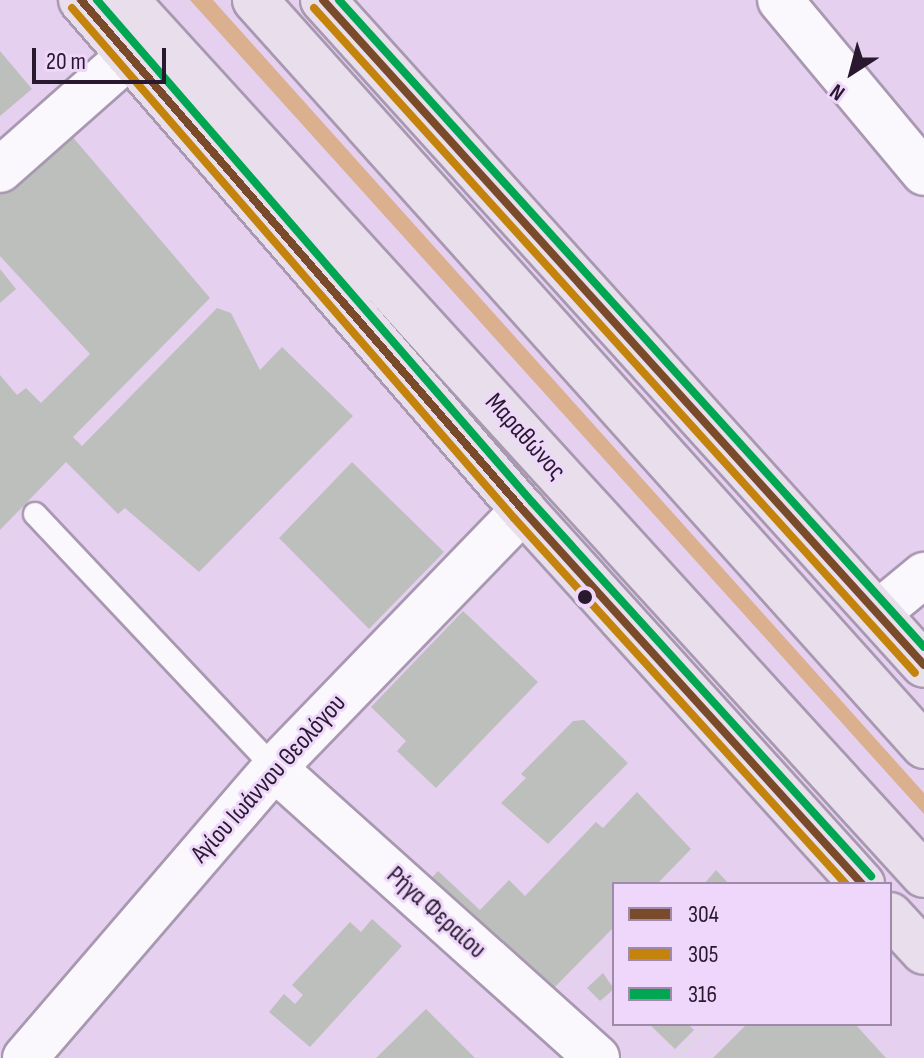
<!DOCTYPE html>
<html>
<head>
<meta charset="utf-8">
<style>
  body { margin:0 }
  #map { position:relative; width:924px; height:1058px; overflow:hidden; background:#e5d0f0; font-family:"Sofia Sans Condensed",sans-serif }
  div>[style] { position:absolute }
  [style*='--x'] { left:calc(var(--x)*1px); top:calc(var(--y)*1px); width:calc(var(--w)*1px); rotate:calc(var(--a)*1deg) }
  .green>* { inset:0; background:#dab08e }
  .building>* { inset:0; background:#bdbfbc }
  .path>* { height:5px; margin-top:-2.5px; transform-origin:0; background:repeating-linear-gradient(90deg,#ded7e2 0 6px,transparent 0 10px) }
  .roads { filter:drop-shadow(2px 0 #a898b0) drop-shadow(-2px 0 #a898b0) drop-shadow(0 2px #a898b0) drop-shadow(0 -2px #a898b0) }
  .lane>* { height:22px; margin:-11px; padding:0 11px; transform-origin:11px; border-radius:11px; background:#fbf8fd }
  .street>* { height:44px; margin:-22px; padding:0 22px; transform-origin:22px; border-radius:22px; background:#fbf8fd }
  .primary>* { height:44px; margin:-22px; padding:0 22px; transform-origin:22px; border-radius:22px; background:#e8deec }
  .bus-1>* { height:8px; margin:-4px; padding:0 4px; transform-origin:4px; border-radius:4px; background:#7a4b2a }
  .bus-2>* { height:8px; margin:-4px; padding:0 4px; transform-origin:4px; border-radius:4px; background:#c3830c }
  .bus-3>* { height:8px; margin:-4px; padding:0 4px; transform-origin:4px; border-radius:4px; background:#00a651 }
  .dots>* { width:22px; height:22px; translate:-50% -50%; box-sizing:border-box; border:4px solid #eed7fa; border-radius:50% }
  span { translate:-50% -50%; white-space:nowrap; text-align:center; line-height:1.15; -webkit-text-stroke:6px #eed7fa; paint-order:stroke }
  .street-label { font-size:26px; color:#28192f }
  .legend { position:absolute; left:612px; top:882px; width:280px; height:144px; box-sizing:border-box; background:#eed7fa; border:2px solid #9f8ba9; margin:0; padding:10px 14px; list-style:none; font-size:24px; color:#28192f }
  .legend li { display:flex; align-items:center; gap:16px; height:40px }
  .legend b { width:40px; border:2px solid #9f8ba9 }
  .north { position:absolute; left:812px; top:32px; width:80px; height:80px; -webkit-text-stroke:6px #eed7fa; paint-order:stroke; rotate:216deg; font-size:22px; font-weight:700; line-height:32px; text-align:center; color:#28192f }
  .north::after { content:''; display:block; margin:auto; width:28px; height:36px; background:#28192f; clip-path:polygon(50% 0,100% 100%,50% 72%,0 100%) }
  .scale { position:absolute; left:32px; top:48px; width:134px; height:36px; box-sizing:border-box; border:4px solid #28192f; border-top:0; padding-left:10px; font-size:24px; line-height:28px; white-space:nowrap; color:#28192f; -webkit-text-stroke:6px #eed7fa; paint-order:stroke }
</style>
</head>
<body>
<div id="map">
  <div class="green">
    <div style="clip-path:polygon(190px 0,213px 0,924px 793px,924px 814px)"></div>
  </div>
  <div class="building">
    <div style="clip-path:polygon(0 51px,32px 89px,0 116px)"></div>
    <div style="clip-path:polygon(65px 128px,210px 298px,73px 437px,82px 446px,217px 308px,231px 313px,260px 370px,282px 347px,353px 416px,199px 572px,125px 508px,118px 514px,66px 462px,0 530px,0 375px,17px 395px,26px 388px,41px 403px,90px 354px,0 256px,0 187px)"></div>
    <div style="clip-path:polygon(0 269px,16px 289px,0 303px)"></div>
    <div style="clip-path:polygon(352px 462px,444px 552px,369px 629px,279px 538px)"></div>
    <div style="clip-path:polygon(463px 611px,538px 682px,436px 788px,397px 751px,406px 741px,371px 707px)"></div>
    <div style="clip-path:polygon(584px 720px,628px 763px,548px 844px,501px 803px,526px 778px,521px 774px,573px 721px)"></div>
    <div style="clip-path:polygon(637px 792px,691px 849px,657px 884px,614px 884px,614px 927px,546px 996px,422px 888px,438px 871px,480px 910px,509px 880px,525px 896px,596px 822px,603px 828px)"></div>
    <div style="clip-path:polygon(716px 870px,729px 884px,704px 884px)"></div>
    <div style="clip-path:polygon(372px 919px,402px 946px,310px 1047px,269px 1012px,284px 994px,295px 1004px,303px 995px,292px 985px,350px 922px,361px 932px)"></div>
    <div style="clip-path:polygon(603px 973px,614px 989px,600px 1001px,587px 988px)"></div>
    <div style="clip-path:polygon(426px 1009px,475px 1058px,376px 1058px)"></div>
    <div style="clip-path:polygon(649px 1024px,688px 1024px,694px 1030px,675px 1049px)"></div>
    <div style="clip-path:polygon(747px 1024px,855px 1024px,886px 1058px,713px 1058px)"></div>
  </div>
  <div class="path">
    <div style="--x:675;--y:1058;--w:48;--a:-45"></div>
  </div>
  <div class="roads">
    <div class="lane">
      <div style="--x:35;--y:514;--w:349;--a:46.7"></div>
    </div>
    <div class="street">
      <div style="--x:780;--y:0;--w:225;--a:50.2"></div>
      <div style="--x:0;--y:170;--w:172;--a:-41.5"></div>
      <div style="--x:878;--y:613;--w:60;--a:-39.6"></div>
      <div style="--x:274;--y:768;--w:434;--a:41.9"></div>
      <div style="--x:25;--y:1058;--w:382;--a:-49.3"></div>
      <div style="--x:274;--y:768;--w:359;--a:-46"></div>
    </div>
    <div class="primary">
      <div style="--x:81;--y:0;--w:675;--a:49.09"></div>
      <div style="--x:523;--y:510;--w:505;--a:47.81"></div>
      <div style="--x:126;--y:0;--w:1184;--a:47.64"></div>
      <div style="--x:255;--y:0;--w:1002;--a:48.11"></div>
      <div style="--x:323;--y:0;--w:896;--a:47.89"></div>
      <div style="--x:890;--y:915;--w:50;--a:47.4"></div>
    </div>
  </div>
  <div class="bus-1">
    <div style="--x:81;--y:0;--w:675;--a:49.09"></div>
    <div style="--x:523;--y:510;--w:505;--a:47.81"></div>
    <div style="--x:323;--y:0;--w:896;--a:47.89"></div>
  </div>
  <div class="bus-2">
    <div style="--x:72;--y:8;--w:675;--a:49.09"></div>
    <div style="--x:514;--y:518;--w:494;--a:47.8"></div>
    <div style="--x:314;--y:8;--w:896;--a:47.89"></div>
  </div>
  <div class="bus-3">
    <div style="--x:97;--y:0;--w:664;--a:49.09"></div>
    <div style="--x:532;--y:502;--w:505;--a:47.81"></div>
    <div style="--x:339;--y:0;--w:872;--a:47.88"></div>
  </div>
  <div class="dots">
    <div style="left:585px;top:597px;background:#28192f"></div>
  </div>
  <div class="street-label">
    <span style="left:525px;top:437px;rotate:48deg">Μαραθώνος</span>
    <span style="left:269px;top:779px;rotate:-48deg">Αγίου Ιωάννου Θεολόγου</span>
    <span style="left:436px;top:913px;rotate:42deg">Ρήγα Φεραίου</span>
  </div>
  <ul class="legend">
  <li><b style="height:10px;background:#7a4b2a"></b>304</li>
  <li><b style="height:10px;background:#c3830c"></b>305</li>
  <li><b style="height:10px;background:#00a651"></b>316</li>
  </ul>
  <div class="north">N</div>
  <div class="scale">20 m</div>
</div>
</body>
</html>
